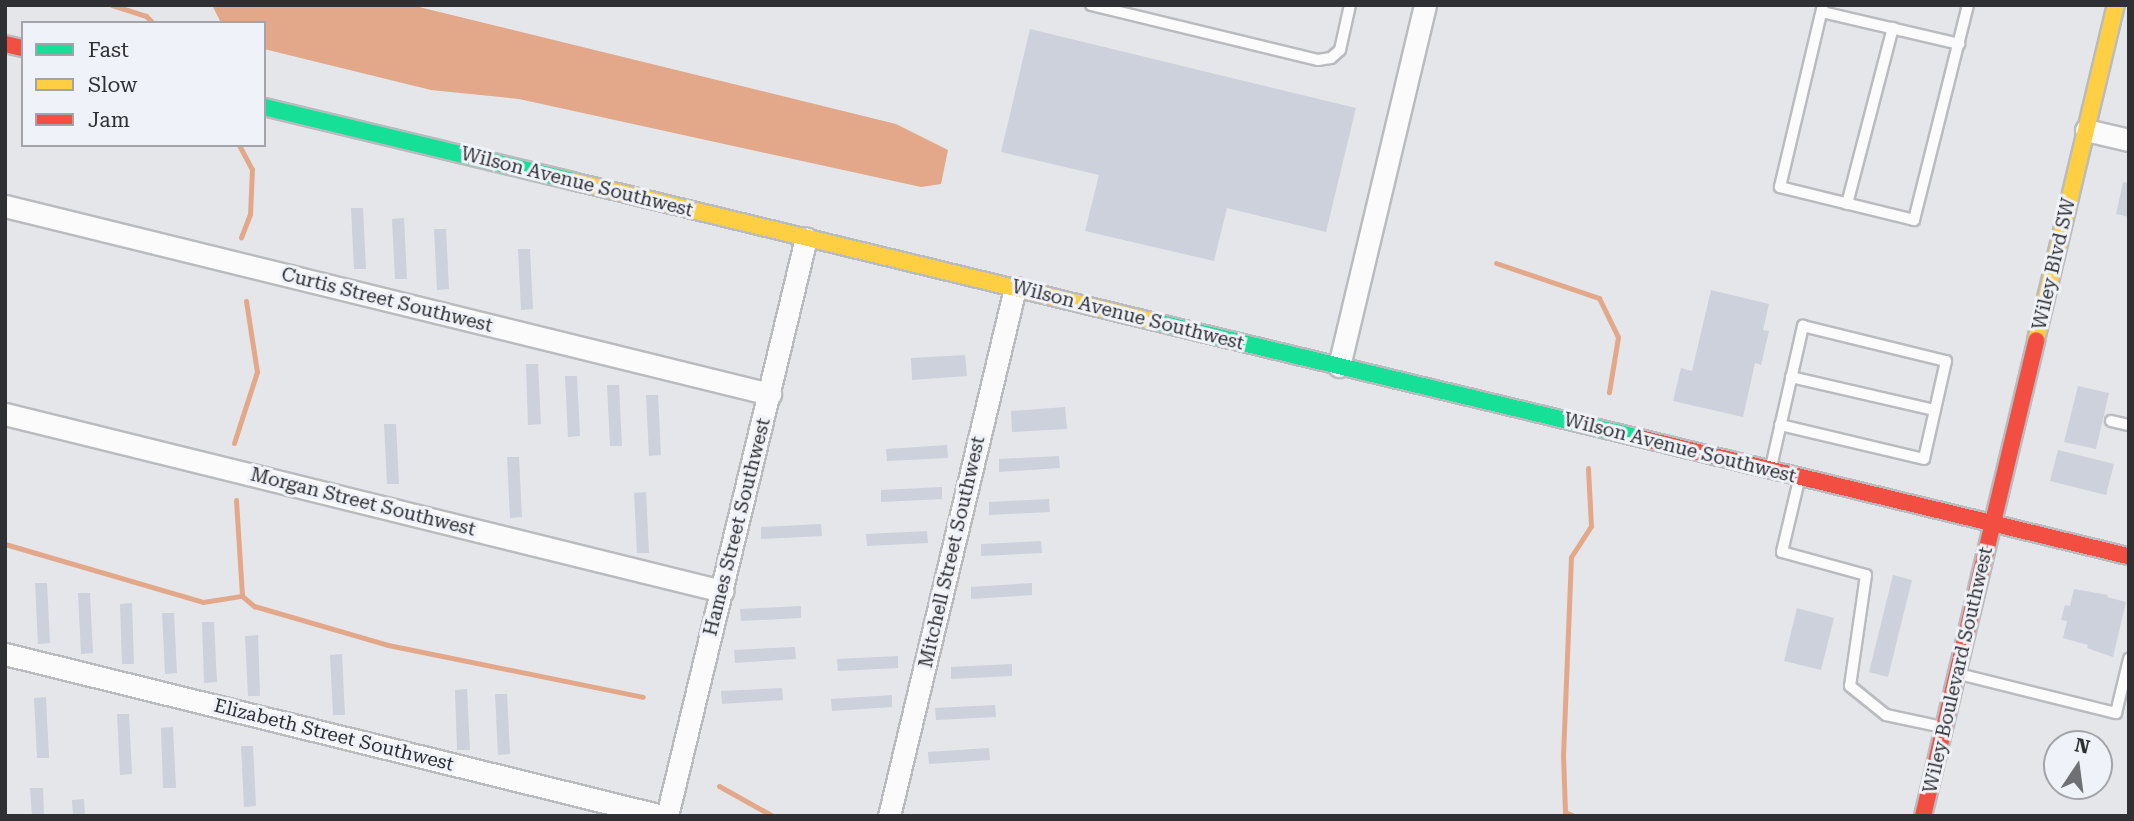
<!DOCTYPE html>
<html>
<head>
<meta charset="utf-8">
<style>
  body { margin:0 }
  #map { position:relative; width:2134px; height:821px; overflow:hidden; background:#e4e6e9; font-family:"Roboto Serif",serif }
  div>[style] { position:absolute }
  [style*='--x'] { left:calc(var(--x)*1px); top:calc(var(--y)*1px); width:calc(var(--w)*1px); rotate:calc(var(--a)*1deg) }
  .water>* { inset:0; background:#e3a88a }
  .stream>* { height:5px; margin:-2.5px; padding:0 2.5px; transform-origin:2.5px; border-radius:2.5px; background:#e3a88a }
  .building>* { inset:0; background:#cdd1dc }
  .roads { filter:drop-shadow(2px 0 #babbbe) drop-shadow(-2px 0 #babbbe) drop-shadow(0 2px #babbbe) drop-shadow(0 -2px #babbbe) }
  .lane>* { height:10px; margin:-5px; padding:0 5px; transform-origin:5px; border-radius:5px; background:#fbfbfc }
  .street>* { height:21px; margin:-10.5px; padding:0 10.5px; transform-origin:10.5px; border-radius:10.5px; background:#fbfbfc }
  .fast>* { height:16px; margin:-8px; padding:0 8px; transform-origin:8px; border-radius:8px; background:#16e098 }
  .slow>* { height:16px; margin:-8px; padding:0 8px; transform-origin:8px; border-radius:8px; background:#ffcf43 }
  .jam>* { height:16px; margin:-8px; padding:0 8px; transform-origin:8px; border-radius:8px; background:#f24e42 }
  span { translate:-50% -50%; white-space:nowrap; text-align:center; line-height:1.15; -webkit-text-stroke:6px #eff2f8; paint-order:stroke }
  .street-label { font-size:19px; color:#2f3033 }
  .frame { position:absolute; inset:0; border:7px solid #2f3033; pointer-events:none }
  .legend { position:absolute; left:21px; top:21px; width:245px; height:126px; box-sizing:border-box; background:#eff2f8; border:2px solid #a2a4a9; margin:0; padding:9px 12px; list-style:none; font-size:21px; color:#2f3033 }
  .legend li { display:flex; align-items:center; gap:14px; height:35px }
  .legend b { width:35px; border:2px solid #a2a4a9 }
  .north { position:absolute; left:2043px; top:730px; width:70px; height:70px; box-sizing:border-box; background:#eff2f8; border:2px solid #a2a4a9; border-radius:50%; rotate:13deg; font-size:19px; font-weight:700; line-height:28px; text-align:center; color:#2f3033 }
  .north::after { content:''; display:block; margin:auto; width:24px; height:32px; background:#6e7073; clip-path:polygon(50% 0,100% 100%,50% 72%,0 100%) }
</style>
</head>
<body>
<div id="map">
  <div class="water">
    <div style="clip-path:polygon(212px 5px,411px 5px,896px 124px,948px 150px,941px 184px,921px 187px,519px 99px,431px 90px,264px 49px,264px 23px,221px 23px)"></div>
  </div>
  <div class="stream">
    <div style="--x:112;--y:5;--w:36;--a:18"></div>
    <div style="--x:146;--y:16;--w:10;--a:45"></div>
    <div style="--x:239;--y:145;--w:27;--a:62"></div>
    <div style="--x:252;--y:169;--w:45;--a:92.5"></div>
    <div style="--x:250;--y:214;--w:25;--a:111"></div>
    <div style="--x:1496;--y:263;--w:109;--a:18.8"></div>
    <div style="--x:1599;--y:298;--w:43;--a:64"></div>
    <div style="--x:1618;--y:337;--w:56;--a:99.3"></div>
    <div style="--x:234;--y:443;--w:75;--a:-72.1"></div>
    <div style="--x:257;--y:372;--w:72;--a:-98.8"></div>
    <div style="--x:236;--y:500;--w:96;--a:86.4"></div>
    <div style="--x:242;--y:596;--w:16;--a:40"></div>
    <div style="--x:254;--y:606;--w:140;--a:16.2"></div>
    <div style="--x:388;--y:645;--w:260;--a:11.5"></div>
    <div style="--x:5;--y:544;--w:206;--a:16.3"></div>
    <div style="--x:203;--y:602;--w:39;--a:-9"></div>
    <div style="--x:719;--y:786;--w:62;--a:29.1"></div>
    <div style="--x:1574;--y:816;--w:10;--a:-156"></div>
    <div style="--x:1565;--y:812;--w:56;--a:-92"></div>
    <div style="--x:1563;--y:756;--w:199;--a:-87.7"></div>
    <div style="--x:1571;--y:557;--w:37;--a:-57"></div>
    <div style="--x:1591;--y:526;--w:58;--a:-93"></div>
  </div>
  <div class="building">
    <div style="clip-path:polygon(1030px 29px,1356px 108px,1326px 232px,1227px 208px,1214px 261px,1085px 231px,1099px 175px,1001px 152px)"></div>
    <div style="clip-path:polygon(2123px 182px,2129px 183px,2129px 217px,2116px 214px)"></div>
    <div style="clip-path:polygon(351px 208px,363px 208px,366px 269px,354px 269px)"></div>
    <div style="clip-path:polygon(404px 218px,407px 279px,395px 279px,392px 219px)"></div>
    <div style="clip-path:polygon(434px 229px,446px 229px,449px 289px,437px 290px)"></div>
    <div style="clip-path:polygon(518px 249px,530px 249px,533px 309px,521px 310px)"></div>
    <div style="clip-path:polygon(1711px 290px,1769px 304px,1763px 330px,1769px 331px,1761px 365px,1755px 363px,1743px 417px,1673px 401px,1681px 368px,1692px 371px)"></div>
    <div style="clip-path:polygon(965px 355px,967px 376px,912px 380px,911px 358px)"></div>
    <div style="clip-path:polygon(526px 364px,538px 364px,541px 424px,528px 425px)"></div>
    <div style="clip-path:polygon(565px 376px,577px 376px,580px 436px,568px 437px)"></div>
    <div style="clip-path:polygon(607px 385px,619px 385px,622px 446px,610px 446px)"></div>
    <div style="clip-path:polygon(2078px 386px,2109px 393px,2096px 449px,2064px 442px)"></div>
    <div style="clip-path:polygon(646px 395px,658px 395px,661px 455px,649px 456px)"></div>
    <div style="clip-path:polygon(1065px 407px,1067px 429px,1012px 432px,1011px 411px)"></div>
    <div style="clip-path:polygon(384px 424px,396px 424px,399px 484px,387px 484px)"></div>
    <div style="clip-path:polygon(947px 445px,948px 458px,887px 461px,886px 449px)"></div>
    <div style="clip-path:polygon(2058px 450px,2114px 464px,2106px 495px,2050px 481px)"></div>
    <div style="clip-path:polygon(1059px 456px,1060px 468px,999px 472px,999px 459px)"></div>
    <div style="clip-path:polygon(507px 457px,519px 457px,522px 517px,510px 518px)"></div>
    <div style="clip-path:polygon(942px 487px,942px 499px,881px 502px,881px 490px)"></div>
    <div style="clip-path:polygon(646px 492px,649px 553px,637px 553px,634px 493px)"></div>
    <div style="clip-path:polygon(1049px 499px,1050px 512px,989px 515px,989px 502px)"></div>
    <div style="clip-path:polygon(821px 524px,822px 536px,761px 539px,761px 527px)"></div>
    <div style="clip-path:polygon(927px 531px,928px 543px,867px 546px,866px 534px)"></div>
    <div style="clip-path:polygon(1041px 541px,1042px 553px,981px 556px,981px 544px)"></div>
    <div style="clip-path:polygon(1893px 575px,1912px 580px,1888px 677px,1869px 672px)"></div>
    <div style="clip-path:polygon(35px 583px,47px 583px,50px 643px,38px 644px)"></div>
    <div style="clip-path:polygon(1032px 583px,1032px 595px,971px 599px,971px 587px)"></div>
    <div style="clip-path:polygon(2074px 589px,2108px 595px,2107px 597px,2126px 602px,2113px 657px,2087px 648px,2088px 645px,2063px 638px,2067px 621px,2061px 620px,2065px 605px,2070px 606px)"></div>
    <div style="clip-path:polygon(78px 593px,90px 593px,93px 653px,81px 654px)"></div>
    <div style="clip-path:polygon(132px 603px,134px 664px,122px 664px,120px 604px)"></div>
    <div style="clip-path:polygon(801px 606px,801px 618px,741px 621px,740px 609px)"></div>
    <div style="clip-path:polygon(1797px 608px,1834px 618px,1821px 670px,1784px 661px)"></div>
    <div style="clip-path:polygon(162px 613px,174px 613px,177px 673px,165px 674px)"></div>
    <div style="clip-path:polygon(202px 622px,214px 622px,217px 682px,204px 683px)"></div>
    <div style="clip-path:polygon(258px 635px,260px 696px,248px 696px,245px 636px)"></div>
    <div style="clip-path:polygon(795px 647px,796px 659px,735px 663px,734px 650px)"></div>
    <div style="clip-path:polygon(342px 654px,345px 715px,333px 715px,330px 655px)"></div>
    <div style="clip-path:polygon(898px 656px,898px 668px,838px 671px,837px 659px)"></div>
    <div style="clip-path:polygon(1012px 664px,1012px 676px,951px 679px,951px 667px)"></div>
    <div style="clip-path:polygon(782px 688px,783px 700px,722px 704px,721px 691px)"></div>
    <div style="clip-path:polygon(467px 689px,470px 750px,457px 750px,455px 690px)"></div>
    <div style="clip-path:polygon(495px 694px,507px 694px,510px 754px,498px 755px)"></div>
    <div style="clip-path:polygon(892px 695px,892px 707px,832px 711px,831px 699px)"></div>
    <div style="clip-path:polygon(46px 697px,49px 758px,37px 758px,34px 698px)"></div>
    <div style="clip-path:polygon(995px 705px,996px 717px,936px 720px,935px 708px)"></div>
    <div style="clip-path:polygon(117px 714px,129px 714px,132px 774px,120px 775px)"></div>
    <div style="clip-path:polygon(173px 727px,176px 788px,163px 788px,161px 728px)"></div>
    <div style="clip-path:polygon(241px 746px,253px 746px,256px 806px,244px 807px)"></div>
    <div style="clip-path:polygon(989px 748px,990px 760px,929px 764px,928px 752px)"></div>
    <div style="clip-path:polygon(30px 788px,43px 788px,44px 816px,32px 816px)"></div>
    <div style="clip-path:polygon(84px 799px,85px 816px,73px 816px,72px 800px)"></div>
  </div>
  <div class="roads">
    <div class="lane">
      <div style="--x:1091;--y:5;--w:234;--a:13.6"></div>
      <div style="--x:1318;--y:60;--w:13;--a:-9"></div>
      <div style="--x:1331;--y:58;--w:12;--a:-42"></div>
      <div style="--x:1340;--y:50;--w:46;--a:-77.5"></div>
      <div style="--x:1823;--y:5;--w:187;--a:103.3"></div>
      <div style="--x:1780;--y:187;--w:138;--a:13.8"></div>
      <div style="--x:1914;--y:220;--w:222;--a:-75.9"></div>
      <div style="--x:1822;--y:12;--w:141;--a:13.1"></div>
      <div style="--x:1847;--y:204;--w:182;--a:-75.4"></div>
      <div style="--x:1791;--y:377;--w:147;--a:13"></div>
      <div style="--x:2111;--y:421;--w:18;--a:13"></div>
      <div style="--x:1771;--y:467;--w:145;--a:-77.2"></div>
      <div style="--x:1803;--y:326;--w:147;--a:13.8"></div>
      <div style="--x:1946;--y:361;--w:100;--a:102.7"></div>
      <div style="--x:1924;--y:459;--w:148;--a:-166.7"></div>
      <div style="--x:1799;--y:480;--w:74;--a:103.3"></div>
      <div style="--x:1782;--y:552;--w:87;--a:15.3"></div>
      <div style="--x:1866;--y:575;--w:112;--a:98.2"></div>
      <div style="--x:1850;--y:686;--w:46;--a:38.9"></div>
      <div style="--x:1886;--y:715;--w:57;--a:12.1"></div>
      <div style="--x:1959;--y:674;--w:162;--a:14"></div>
      <div style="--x:2116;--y:713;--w:56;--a:-76.5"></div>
    </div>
    <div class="street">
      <div style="--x:2086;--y:130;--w:44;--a:13.1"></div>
      <div style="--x:5;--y:206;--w:788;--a:13.81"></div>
      <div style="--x:1339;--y:366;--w:371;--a:-76.6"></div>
      <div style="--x:5;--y:414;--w:739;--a:13.87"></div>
      <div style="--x:5;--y:654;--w:677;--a:13.85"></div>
      <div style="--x:667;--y:816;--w:594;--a:-76.48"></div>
      <div style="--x:889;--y:816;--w:543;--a:-76.58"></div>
    </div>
    <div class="fast">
      <div style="--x:264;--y:107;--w:317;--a:13.5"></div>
      <div style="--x:1147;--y:320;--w:511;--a:13.47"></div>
    </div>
    <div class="slow">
      <div style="--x:572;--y:181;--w:592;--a:13.59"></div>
      <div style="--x:2036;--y:340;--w:344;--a:-76.6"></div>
    </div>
    <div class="jam">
      <div style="--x:5;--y:44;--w:18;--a:13"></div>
      <div style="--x:1644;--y:439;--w:499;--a:13.6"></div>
      <div style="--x:1923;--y:816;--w:489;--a:-76.6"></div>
    </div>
  </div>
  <div class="street-label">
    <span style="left:577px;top:182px;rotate:14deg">Wilson Avenue Southwest</span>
    <span style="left:2054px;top:264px;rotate:-77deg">Wiley Blvd SW</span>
    <span style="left:387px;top:300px;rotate:14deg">Curtis Street Southwest</span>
    <span style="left:1128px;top:315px;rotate:14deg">Wilson Avenue Southwest</span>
    <span style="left:1680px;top:448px;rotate:14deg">Wilson Avenue Southwest</span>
    <span style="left:363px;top:502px;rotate:14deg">Morgan Street Southwest</span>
    <span style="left:737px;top:527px;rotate:-76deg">Hames Street Southwest</span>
    <span style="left:952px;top:552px;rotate:-77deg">Mitchell Street Southwest</span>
    <span style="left:1958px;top:670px;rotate:-77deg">Wiley Boulevard Southwest</span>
    <span style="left:334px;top:735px;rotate:14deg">Elizabeth Street Southwest</span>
  </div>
  <div class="frame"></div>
  <ul class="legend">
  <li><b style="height:9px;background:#16e098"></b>Fast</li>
  <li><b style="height:9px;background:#ffcf43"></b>Slow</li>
  <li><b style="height:9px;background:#f24e42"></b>Jam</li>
  </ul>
  <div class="north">N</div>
</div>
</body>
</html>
